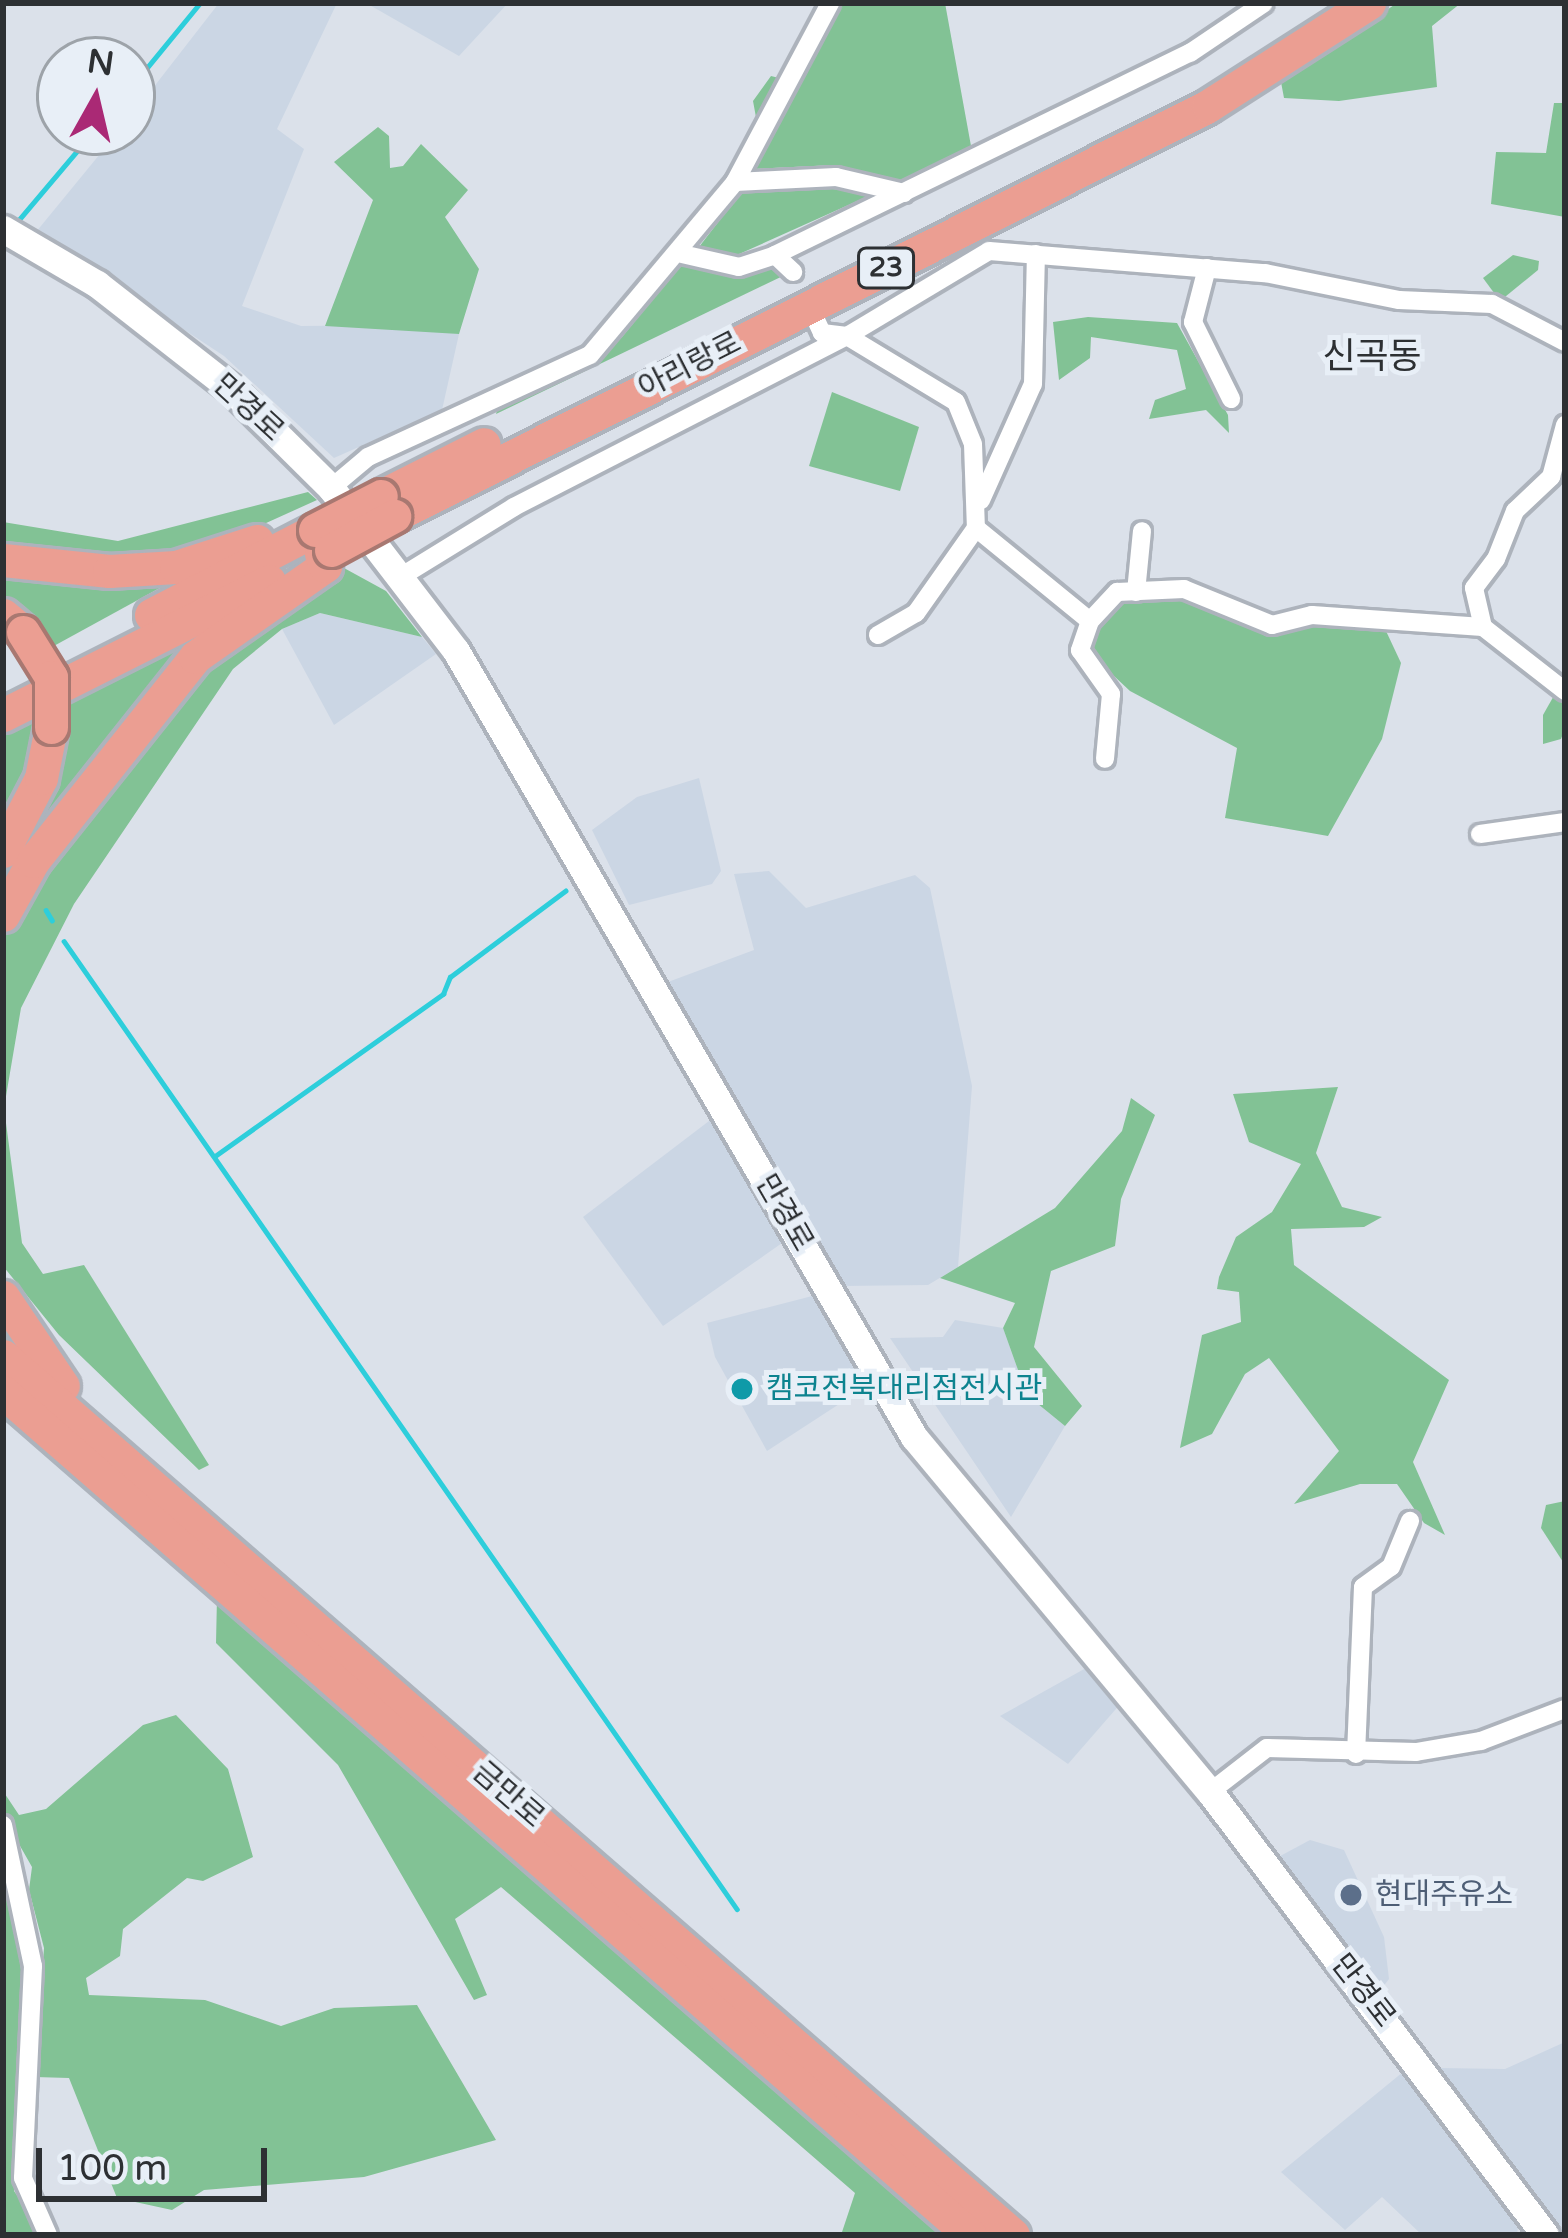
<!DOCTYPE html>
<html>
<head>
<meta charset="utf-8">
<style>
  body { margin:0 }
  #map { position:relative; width:1568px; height:2238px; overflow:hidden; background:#dbe1ea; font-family:"Varela Round","Noto Sans KR",sans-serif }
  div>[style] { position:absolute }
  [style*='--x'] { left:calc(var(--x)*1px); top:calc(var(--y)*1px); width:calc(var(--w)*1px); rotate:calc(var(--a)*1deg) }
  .built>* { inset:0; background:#cbd6e4 }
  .green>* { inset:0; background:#82c295 }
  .stream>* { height:4.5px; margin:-2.25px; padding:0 2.25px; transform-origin:2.25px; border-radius:2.25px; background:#2dcedb }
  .roads { filter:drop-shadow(3px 0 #adb3bc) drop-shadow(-3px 0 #adb3bc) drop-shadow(0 3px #adb3bc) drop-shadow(0 -3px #adb3bc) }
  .street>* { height:18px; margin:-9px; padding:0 9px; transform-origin:9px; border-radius:9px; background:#fff }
  .secondary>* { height:27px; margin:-13.5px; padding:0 13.5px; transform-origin:13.5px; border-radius:13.5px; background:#fff }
  .highway>* { height:33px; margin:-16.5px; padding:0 16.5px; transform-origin:16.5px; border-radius:16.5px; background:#eb9e92 }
  .bridges { filter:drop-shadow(3px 0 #a87871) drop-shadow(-3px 0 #a87871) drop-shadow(0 3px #a87871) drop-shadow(0 -3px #a87871) }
  .highway-bridge>* { height:33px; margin:-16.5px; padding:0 16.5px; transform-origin:16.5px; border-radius:16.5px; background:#eb9e92 }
  .dots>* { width:33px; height:33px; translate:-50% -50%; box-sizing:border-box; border:6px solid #e8eff7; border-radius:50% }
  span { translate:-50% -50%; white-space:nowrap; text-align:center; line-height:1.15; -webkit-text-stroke:10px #e8eff7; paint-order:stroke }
  .shield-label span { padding:3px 9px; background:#e8eff7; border:3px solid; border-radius:9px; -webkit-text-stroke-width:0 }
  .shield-label { font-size:27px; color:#2d3033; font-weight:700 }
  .street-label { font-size:30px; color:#2d3033 }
  .culture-label { font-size:30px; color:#0d838f }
  .left { translate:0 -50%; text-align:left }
  .service-label { font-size:30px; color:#4e5e75 }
  .quarter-label { font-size:36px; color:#2d3033 }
  .frame { position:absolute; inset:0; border:6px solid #2d3033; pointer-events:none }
  .north { position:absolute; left:36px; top:36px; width:120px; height:120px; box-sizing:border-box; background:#e8eff7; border:3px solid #9da3a9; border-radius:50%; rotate:8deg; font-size:33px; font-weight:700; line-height:48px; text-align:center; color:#2d3033 }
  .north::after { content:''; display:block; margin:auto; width:42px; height:54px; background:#aa2975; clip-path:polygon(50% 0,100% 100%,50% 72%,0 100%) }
  .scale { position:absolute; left:36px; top:2148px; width:231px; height:54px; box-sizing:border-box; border:6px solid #2d3033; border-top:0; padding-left:15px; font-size:36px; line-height:42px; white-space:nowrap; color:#2d3033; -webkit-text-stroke:9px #e8eff7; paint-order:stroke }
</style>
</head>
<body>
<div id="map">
  <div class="built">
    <div style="clip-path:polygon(219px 3px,337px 3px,277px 129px,304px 149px,242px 306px,301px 326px,401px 325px,459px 334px,442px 410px,334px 458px,224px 356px,36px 232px,118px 132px,132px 132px,132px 115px)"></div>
    <div style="clip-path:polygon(366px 3px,508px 3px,459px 56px)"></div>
    <div style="clip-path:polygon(320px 613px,422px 637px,436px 654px,334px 725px,282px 629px)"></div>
    <div style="clip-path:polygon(699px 778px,721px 871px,712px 884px,629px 905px,592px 830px,637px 797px)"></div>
    <div style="clip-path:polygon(769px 871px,806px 908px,915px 875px,930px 888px,972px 1086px,958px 1267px,928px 1285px,841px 1286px,668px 982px,754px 950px,734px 874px)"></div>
    <div style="clip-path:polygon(713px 1118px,785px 1241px,663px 1326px,583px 1217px)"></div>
    <div style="clip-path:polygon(820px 1294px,870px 1384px,767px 1451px,715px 1357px,707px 1323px)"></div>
    <div style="clip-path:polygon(955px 1320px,1003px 1328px,1027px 1395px,1065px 1426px,1011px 1517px,890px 1338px,943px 1337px)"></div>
    <div style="clip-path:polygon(1086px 1668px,1122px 1702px,1068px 1764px,1000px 1716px)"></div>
    <div style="clip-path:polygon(1310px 1840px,1344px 1850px,1384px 1937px,1389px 1979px,1378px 1993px,1269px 1862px)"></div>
    <div style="clip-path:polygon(1565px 2042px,1565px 2235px,1563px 2235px,1439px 2068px,1505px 2069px)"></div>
    <div style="clip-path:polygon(1403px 2072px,1504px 2193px,1519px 2219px,1517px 2235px,1422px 2235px,1382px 2197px,1345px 2230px,1281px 2172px)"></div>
  </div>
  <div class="green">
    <div style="clip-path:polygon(839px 3px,945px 3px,971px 146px,901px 186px,834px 165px,754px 169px,762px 150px,753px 101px,771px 76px,791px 81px,827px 35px)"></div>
    <div style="clip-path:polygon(1397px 3px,1461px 3px,1432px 26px,1437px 87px,1339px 101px,1284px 98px,1281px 82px)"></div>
    <div style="clip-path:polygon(1554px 103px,1565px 103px,1565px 217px,1491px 204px,1496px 152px,1546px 153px)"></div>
    <div style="clip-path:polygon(378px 127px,389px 136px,390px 168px,403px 166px,421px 144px,468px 190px,445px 217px,479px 269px,459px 334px,325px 326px,373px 200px,334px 162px)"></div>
    <div style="clip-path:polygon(825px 188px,873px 194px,737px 255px,699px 247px,742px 191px)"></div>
    <div style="clip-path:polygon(1513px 255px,1539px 261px,1538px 270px,1500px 301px,1483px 278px)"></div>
    <div style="clip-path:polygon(683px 262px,726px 275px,775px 263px,787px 274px,496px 414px,499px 404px,622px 337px)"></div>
    <div style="clip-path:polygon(1088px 317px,1177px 323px,1228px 415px,1229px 433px,1206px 410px,1149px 419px,1155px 400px,1186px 389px,1177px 350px,1091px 337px,1090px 358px,1059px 380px,1053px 322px)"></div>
    <div style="clip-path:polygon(832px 392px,919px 427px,900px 491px,809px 466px)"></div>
    <div style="clip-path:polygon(308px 492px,317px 500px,244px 533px,150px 557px,3px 549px,3px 522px,118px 541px)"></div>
    <div style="clip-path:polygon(344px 568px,386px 591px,422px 637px,320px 613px,282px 629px,233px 669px,74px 904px,21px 1008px,4px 1108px,22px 1243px,43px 1274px,84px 1265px,209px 1465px,199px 1470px,59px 1335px,3px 1266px,3px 935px,84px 817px,221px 649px)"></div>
    <div style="clip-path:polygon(3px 572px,178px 578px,52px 647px,3px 602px)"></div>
    <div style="clip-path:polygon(1176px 596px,1268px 629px,1341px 623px,1386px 631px,1401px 663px,1382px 739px,1328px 836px,1225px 818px,1237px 748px,1130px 691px,1099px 662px,1087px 641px,1128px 599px)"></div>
    <div style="clip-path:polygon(222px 617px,120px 725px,3px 896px,3px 864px,67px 697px)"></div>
    <div style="clip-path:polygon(1556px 692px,1565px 700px,1565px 728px,1561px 739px,1543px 744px,1543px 715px)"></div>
    <div style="clip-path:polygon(35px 713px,31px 759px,3px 818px,3px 729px)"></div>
    <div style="clip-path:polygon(1338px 1087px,1316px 1153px,1342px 1207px,1382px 1217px,1364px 1227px,1291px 1229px,1294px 1265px,1449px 1380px,1413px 1462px,1445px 1535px,1424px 1523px,1397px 1484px,1360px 1484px,1294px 1504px,1339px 1451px,1269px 1358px,1245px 1374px,1212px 1434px,1180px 1448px,1202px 1335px,1241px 1322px,1239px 1292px,1217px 1289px,1219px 1277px,1236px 1237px,1272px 1212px,1301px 1164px,1249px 1142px,1233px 1094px)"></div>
    <div style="clip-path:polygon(1131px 1098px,1155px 1115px,1121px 1199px,1115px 1246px,1051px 1271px,1034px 1347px,1082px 1406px,1065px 1426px,1027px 1395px,1003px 1328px,1015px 1303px,940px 1278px,1055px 1208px,1122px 1131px)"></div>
    <div style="clip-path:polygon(1565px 1501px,1565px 1565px,1541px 1528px,1546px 1505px)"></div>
    <div style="clip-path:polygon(217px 1597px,954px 2235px,841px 2235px,855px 2193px,501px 1887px,455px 1919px,487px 1995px,474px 2000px,338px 1765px,216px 1643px)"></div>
    <div style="clip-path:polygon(176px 1715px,228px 1769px,253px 1857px,203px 1881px,187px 1878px,123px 1929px,120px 1956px,86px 1978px,89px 1995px,205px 2000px,281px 2026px,334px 2008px,417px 2005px,496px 2140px,364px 2177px,204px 2190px,172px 2210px,117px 2198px,69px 2078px,35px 2077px,44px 1948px,29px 1890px,32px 1867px,3px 1816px,3px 1791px,19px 1815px,46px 1809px,143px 1725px)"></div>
    <div style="clip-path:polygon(3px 1856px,24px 1988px,14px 2191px,45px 2235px,3px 2235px)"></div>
  </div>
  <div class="stream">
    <div style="--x:132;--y:86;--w:107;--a:-50.7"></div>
    <div style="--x:17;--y:222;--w:118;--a:-49.8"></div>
    <div style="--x:46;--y:910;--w:12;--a:59"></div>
    <div style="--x:64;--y:941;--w:1179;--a:55.19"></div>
    <div style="--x:215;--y:1156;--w:280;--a:-35.4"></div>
    <div style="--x:443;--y:994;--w:18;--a:-68"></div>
    <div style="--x:450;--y:977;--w:144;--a:-36.8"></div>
  </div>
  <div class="roads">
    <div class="street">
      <div style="--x:735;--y:182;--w:101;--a:-2.8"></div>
      <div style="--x:836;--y:177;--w:70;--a:13.2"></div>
      <div style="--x:682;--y:254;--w:58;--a:12.8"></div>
      <div style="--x:739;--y:267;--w:38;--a:-18"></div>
      <div style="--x:775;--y:255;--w:25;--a:43"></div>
      <div style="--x:775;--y:255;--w:462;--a:-26"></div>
      <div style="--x:1190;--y:53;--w:89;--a:-34"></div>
      <div style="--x:1207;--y:268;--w:56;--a:104.5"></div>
      <div style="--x:1193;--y:322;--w:86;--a:63.7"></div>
      <div style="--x:816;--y:320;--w:14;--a:65"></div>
      <div style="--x:822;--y:333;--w:25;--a:7"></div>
      <div style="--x:847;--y:336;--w:127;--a:31.2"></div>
      <div style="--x:956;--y:402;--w:45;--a:68"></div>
      <div style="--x:973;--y:444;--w:84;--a:88"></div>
      <div style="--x:976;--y:528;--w:104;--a:125.2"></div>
      <div style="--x:916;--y:613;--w:44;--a:149.9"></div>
      <div style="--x:331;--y:488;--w:48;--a:-40"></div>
      <div style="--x:368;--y:457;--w:244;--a:-24.7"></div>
      <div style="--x:590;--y:355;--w:226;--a:-50"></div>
      <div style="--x:735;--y:182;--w:203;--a:-62"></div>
      <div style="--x:981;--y:500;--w:127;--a:-65.9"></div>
      <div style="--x:1033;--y:384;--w:130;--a:-88.7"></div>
      <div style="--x:976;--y:528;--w:147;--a:39.2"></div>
      <div style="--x:1090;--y:621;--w:40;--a:-47"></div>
      <div style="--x:1117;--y:592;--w:67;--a:-2.6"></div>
      <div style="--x:1184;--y:589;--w:95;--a:22.2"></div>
      <div style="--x:1272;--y:625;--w:41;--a:-14"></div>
      <div style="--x:1312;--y:615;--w:171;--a:4"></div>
      <div style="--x:1483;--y:627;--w:104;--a:38"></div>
      <div style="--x:397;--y:579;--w:137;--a:-31.6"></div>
      <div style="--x:514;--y:507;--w:374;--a:-27.2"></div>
      <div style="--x:847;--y:336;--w:165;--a:-30.9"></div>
      <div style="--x:989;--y:251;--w:277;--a:4.6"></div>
      <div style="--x:1265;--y:273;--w:137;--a:11.4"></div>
      <div style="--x:1399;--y:300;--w:93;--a:2.5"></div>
      <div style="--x:1492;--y:304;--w:82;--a:27.5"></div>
      <div style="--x:1136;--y:592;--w:61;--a:-84.4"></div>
      <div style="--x:1090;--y:621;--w:31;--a:109"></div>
      <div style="--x:1080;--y:650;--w:54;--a:54.8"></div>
      <div style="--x:1111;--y:694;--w:65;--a:95.3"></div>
      <div style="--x:1483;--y:627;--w:40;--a:-103"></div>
      <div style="--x:1474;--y:588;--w:36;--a:-53"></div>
      <div style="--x:1496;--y:559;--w:52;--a:-68.4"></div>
      <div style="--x:1515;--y:511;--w:50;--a:-43.4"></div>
      <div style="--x:1551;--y:477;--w:54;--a:-74.9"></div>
      <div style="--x:1480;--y:834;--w:86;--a:-8"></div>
      <div style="--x:1356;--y:1754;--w:167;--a:-87.6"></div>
      <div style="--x:1363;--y:1587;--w:34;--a:-36"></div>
      <div style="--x:1391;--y:1567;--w:50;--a:-67.6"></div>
      <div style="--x:1210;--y:1792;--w:72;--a:-37.7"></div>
      <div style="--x:1267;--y:1748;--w:149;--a:1.5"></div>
      <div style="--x:1416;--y:1752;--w:66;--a:-9.6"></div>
      <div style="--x:1481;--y:1741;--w:90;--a:-20.9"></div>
      <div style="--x:3;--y:1825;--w:144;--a:78"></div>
      <div style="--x:33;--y:1966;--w:212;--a:92.7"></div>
      <div style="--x:23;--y:2178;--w:62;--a:66.3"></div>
    </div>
    <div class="secondary">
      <div style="--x:3;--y:229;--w:109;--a:30.3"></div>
      <div style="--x:97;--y:284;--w:169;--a:38"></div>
      <div style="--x:230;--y:388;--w:142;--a:44.7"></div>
      <div style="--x:331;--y:488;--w:205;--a:52.5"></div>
      <div style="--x:456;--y:651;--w:910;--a:59.77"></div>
      <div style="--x:914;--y:1437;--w:462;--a:50.2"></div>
      <div style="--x:1210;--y:1792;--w:555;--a:52.9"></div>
    </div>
    <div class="highway">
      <div style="--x:381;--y:496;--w:115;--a:-26.8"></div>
      <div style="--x:394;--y:516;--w:911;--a:-26.73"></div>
      <div style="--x:1208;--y:106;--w:191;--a:-32.6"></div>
      <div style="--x:3;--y:560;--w:107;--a:5.9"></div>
      <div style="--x:109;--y:571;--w:67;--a:-3.4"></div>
      <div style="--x:176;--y:567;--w:85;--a:-17.8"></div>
      <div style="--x:3;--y:615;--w:26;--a:40"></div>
      <div style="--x:151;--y:615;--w:185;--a:-27.4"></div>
      <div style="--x:3;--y:715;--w:298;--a:-26.7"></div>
      <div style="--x:3;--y:851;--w:82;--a:-62.5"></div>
      <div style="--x:41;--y:778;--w:52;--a:-78.9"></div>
      <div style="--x:3;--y:915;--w:62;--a:-60.9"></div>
      <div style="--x:33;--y:861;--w:260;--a:-51.5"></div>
      <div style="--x:195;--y:657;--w:159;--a:-35"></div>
      <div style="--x:325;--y:566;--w:13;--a:-108"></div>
      <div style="--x:3;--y:1297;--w:107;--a:56"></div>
      <div style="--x:3;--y:1356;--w:1339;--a:41.03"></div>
      <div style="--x:3;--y:1392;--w:1283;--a:41.08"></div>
    </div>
  </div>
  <div class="bridges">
    <div class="highway-bridge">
      <div style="--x:315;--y:530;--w:74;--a:-27.3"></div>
      <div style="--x:331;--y:550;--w:72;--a:-28.4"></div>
      <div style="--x:23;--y:632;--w:53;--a:58.1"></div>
      <div style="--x:51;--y:677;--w:50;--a:90"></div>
    </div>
  </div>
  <div class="dots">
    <div style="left:742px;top:1389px;background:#0f9aa8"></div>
    <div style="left:1351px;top:1895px;background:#5c6f8a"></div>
  </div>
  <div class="shield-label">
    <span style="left:886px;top:268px">23</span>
  </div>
  <div class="street-label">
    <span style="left:690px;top:366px;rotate:-27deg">아리랑로</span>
    <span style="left:248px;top:408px;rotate:43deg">만경로</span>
    <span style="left:784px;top:1213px;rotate:60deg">만경로</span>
    <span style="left:508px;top:1795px;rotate:41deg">금만로</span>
    <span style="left:1363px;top:1991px;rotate:52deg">만경로</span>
  </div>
  <div class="culture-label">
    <span class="left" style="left:766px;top:1389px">캠코전북대리점전시관</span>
  </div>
  <div class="service-label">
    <span class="left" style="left:1375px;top:1895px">현대주유소</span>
  </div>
  <div class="quarter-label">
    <span style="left:1372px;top:357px">신곡동</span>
  </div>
  <div class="frame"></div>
  <div class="north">N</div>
  <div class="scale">100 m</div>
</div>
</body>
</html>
